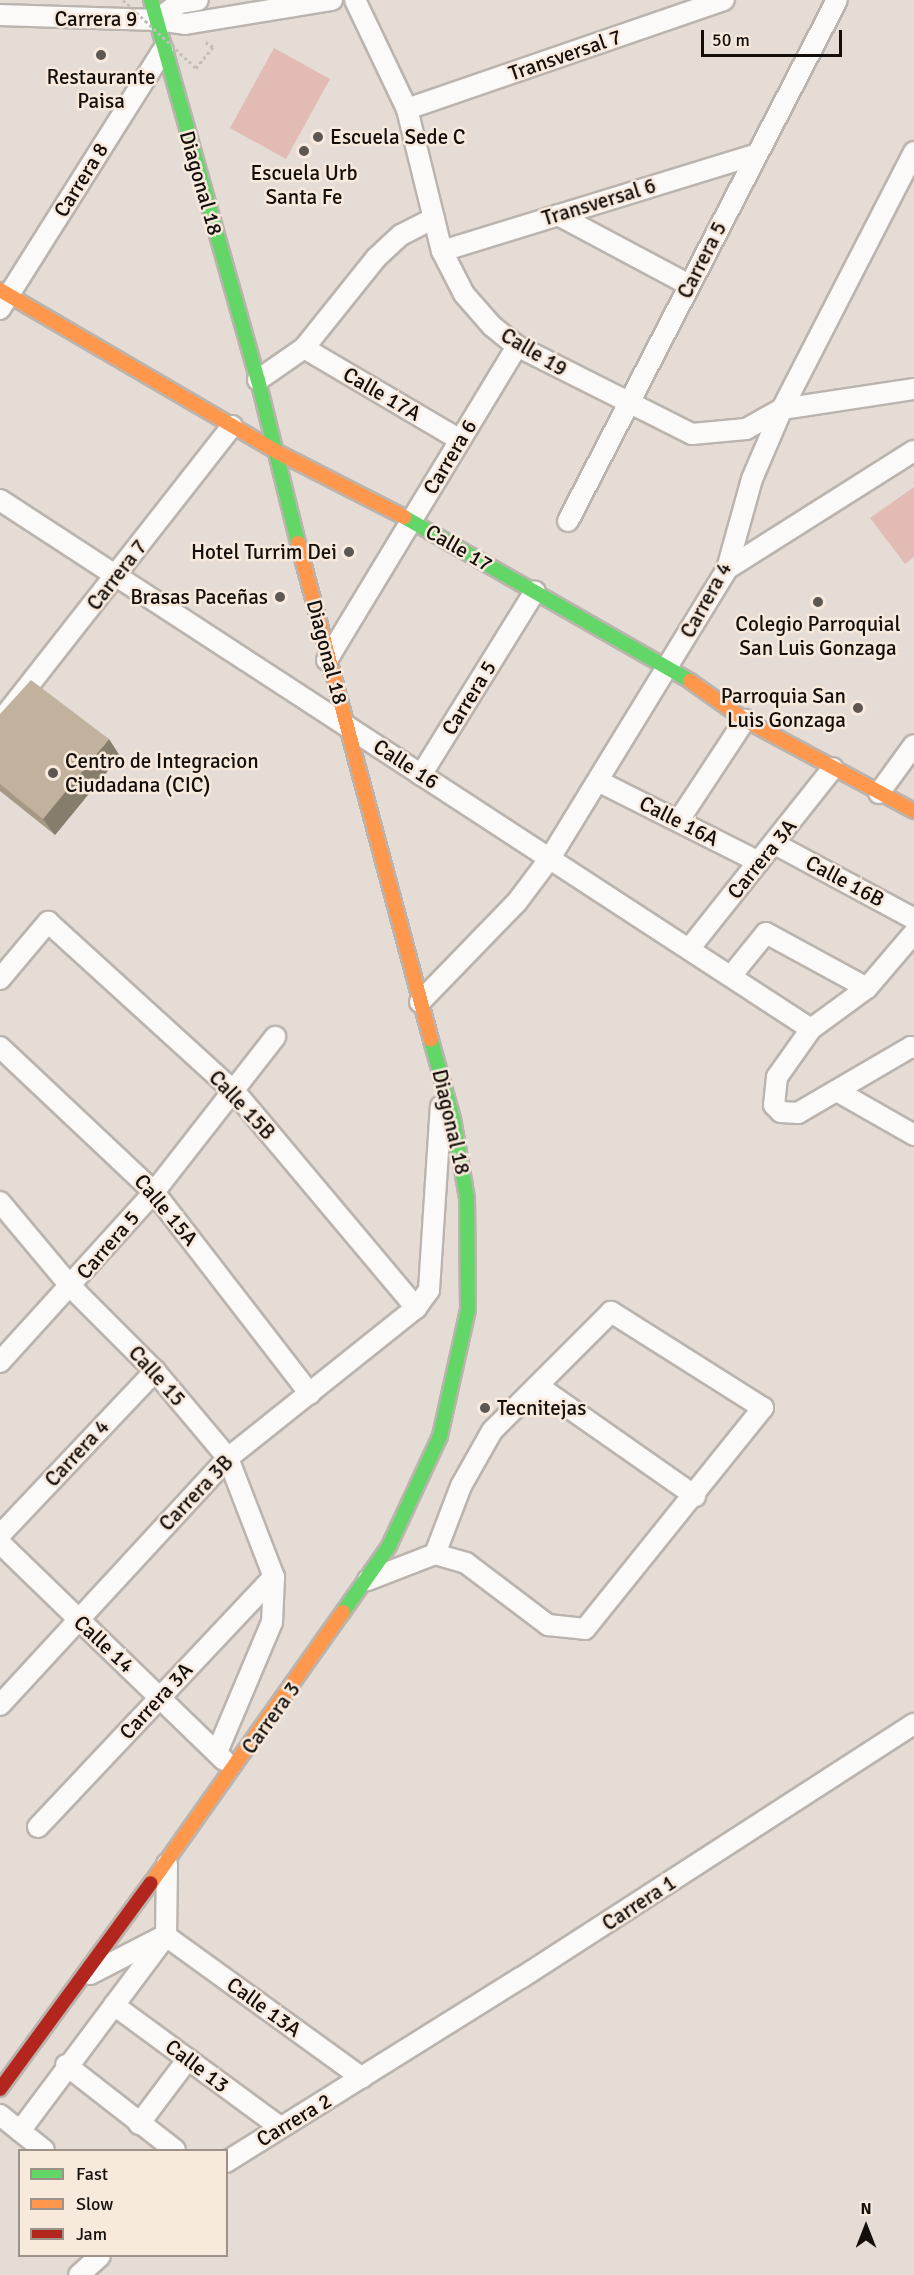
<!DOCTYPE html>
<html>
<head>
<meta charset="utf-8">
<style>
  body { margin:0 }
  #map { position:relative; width:914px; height:2275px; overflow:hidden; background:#e5ddd5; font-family:Signika,sans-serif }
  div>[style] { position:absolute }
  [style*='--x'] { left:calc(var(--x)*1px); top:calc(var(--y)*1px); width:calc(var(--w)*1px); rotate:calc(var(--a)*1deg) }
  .green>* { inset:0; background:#e3bbb5 }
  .path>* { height:3px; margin-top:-1.5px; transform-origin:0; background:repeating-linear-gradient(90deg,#c0bdbb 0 3px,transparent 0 6px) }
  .roads { filter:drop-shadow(2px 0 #bbb4ae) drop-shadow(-2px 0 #bbb4ae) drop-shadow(0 2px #bbb4ae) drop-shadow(0 -2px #bbb4ae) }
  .street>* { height:20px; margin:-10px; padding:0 10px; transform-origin:10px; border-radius:10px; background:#fbfaf9 }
  .fast>* { height:14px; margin:-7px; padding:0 7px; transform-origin:7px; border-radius:7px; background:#63d668 }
  .slow>* { height:14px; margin:-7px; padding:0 7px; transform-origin:7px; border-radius:7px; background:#ff974d }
  .jam>* { height:14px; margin:-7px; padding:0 7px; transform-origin:7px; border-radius:7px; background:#b3261e }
  .path-bridge>* { height:3px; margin-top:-1.5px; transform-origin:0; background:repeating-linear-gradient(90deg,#c0bdbb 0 3px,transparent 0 6px) }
  .wall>* { inset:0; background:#a59986 }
  .shaded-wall>* { inset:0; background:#867d6d }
  .building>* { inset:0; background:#c0b29c }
  .dots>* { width:16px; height:16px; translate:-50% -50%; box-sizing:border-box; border:3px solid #f8e9dd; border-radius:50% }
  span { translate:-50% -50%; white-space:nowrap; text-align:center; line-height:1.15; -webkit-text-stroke:5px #f8e9dd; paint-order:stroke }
  .street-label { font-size:21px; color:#140f0b }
  .poi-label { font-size:21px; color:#140f0b }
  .left { translate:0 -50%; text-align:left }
  .right { translate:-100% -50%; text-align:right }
  .legend { position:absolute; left:18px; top:2149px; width:210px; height:108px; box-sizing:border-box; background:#f8e9dd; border:2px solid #9d9289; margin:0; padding:8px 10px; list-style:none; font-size:18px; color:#140f0b }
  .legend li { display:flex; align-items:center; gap:12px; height:30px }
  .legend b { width:30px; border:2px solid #9d9289 }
  .north { position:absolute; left:836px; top:2197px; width:60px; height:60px; -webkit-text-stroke:4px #f8e9dd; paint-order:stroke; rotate:0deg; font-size:16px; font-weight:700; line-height:24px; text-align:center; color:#140f0b }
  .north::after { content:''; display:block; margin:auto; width:21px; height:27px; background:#140f0b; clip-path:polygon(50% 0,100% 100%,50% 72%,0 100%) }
  .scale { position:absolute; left:701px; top:30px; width:141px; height:27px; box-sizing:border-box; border:3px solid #140f0b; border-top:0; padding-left:8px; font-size:18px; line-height:21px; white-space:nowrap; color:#140f0b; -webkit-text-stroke:4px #f8e9dd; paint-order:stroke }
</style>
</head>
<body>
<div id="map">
  <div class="green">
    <div style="clip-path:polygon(274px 48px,330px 79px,286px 159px,230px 128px)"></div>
    <div style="clip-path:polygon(914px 487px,914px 557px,905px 564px,870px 518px)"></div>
  </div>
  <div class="path">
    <div style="--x:196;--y:68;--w:27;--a:-51"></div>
    <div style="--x:213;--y:47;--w:11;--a:-146"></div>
  </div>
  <div class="roads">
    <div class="street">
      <div style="--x:355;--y:0;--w:121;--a:64.5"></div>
      <div style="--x:407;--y:109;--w:146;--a:76.2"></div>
      <div style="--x:442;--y:251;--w:48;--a:62.9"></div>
      <div style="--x:464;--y:294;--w:43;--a:48.8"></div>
      <div style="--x:492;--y:326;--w:32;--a:39"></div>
      <div style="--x:517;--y:346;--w:196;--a:26.7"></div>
      <div style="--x:692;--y:434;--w:54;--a:-5.3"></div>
      <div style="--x:746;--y:429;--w:41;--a:-29.1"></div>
      <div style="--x:782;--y:409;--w:134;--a:-8.6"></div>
      <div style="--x:0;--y:15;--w:157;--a:1.8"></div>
      <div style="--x:157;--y:20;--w:28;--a:8"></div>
      <div style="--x:185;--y:24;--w:149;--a:-9.3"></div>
      <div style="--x:157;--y:20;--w:28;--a:-38"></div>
      <div style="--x:179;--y:3;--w:19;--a:-9"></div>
      <div style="--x:407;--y:109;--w:335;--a:-19"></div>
      <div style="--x:558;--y:215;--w:149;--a:28.1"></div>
      <div style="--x:442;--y:251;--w:330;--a:-17.1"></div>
      <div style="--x:0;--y:309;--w:306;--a:-57.8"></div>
      <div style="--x:304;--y:348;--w:181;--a:30.5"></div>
      <div style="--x:258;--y:380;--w:56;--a:-34.8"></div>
      <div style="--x:304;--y:348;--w:115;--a:-51.3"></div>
      <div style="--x:376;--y:258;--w:34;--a:-43"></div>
      <div style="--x:401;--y:235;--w:37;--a:-27"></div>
      <div style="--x:0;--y:500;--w:968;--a:33.12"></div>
      <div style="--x:568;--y:521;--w:586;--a:-62.69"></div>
      <div style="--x:727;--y:569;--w:221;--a:-32.3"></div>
      <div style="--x:327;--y:660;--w:367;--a:-58.8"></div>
      <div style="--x:0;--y:722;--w:376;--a:-51.9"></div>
      <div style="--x:421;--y:775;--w:216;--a:-58.2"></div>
      <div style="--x:598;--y:781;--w:180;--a:26.7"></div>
      <div style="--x:879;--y:793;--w:59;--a:-53.9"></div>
      <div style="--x:679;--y:820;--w:120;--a:-56.6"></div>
      <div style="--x:775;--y:844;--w:158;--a:28.3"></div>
      <div style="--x:914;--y:933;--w:72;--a:130.5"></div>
      <div style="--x:867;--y:988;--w:69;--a:143.8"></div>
      <div style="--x:811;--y:1029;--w:59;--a:125.3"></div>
      <div style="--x:777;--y:1077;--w:28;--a:96"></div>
      <div style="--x:774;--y:1105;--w:10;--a:45"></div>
      <div style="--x:781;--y:1112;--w:17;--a:3"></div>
      <div style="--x:798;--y:1113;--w:131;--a:-30.3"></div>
      <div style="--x:911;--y:1047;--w:3;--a:18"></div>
      <div style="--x:689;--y:949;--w:231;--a:-51.5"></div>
      <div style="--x:731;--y:976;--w:55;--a:-50.9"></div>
      <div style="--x:766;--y:933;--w:115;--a:28.6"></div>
      <div style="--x:0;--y:979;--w:75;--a:-49.9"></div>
      <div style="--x:48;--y:922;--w:253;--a:42.3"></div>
      <div style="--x:235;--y:1092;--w:282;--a:50"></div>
      <div style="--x:420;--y:1002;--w:139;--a:-45.9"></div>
      <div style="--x:517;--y:902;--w:55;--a:-53.1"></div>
      <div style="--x:550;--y:858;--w:339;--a:-58.5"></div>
      <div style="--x:727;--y:569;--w:93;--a:-74.5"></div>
      <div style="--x:752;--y:479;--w:76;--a:-66.8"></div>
      <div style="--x:782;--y:409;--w:289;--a:-62.8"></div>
      <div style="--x:0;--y:1047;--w:212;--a:43.3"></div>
      <div style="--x:154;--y:1192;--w:255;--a:52.3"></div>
      <div style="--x:837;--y:1091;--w:89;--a:29.7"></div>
      <div style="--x:0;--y:1202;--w:111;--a:50.1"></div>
      <div style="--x:71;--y:1287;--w:119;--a:45"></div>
      <div style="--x:155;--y:1371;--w:114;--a:50"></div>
      <div style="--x:228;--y:1458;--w:128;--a:68.9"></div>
      <div style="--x:274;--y:1577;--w:45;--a:92.5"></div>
      <div style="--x:272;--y:1622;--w:141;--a:112.9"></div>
      <div style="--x:0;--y:1362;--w:229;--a:-47.8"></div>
      <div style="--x:154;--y:1192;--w:197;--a:-52"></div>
      <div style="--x:538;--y:1386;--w:192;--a:35"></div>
      <div style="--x:0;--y:1535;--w:226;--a:-46.6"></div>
      <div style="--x:0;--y:1543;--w:312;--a:44.1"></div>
      <div style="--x:368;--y:1580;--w:72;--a:-21.2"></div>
      <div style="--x:435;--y:1554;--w:32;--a:16"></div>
      <div style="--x:466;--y:1563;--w:103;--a:37.1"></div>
      <div style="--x:548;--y:1625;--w:37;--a:6"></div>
      <div style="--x:585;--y:1629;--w:284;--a:-51.2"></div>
      <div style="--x:763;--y:1408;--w:180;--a:-147.7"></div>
      <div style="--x:611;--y:1312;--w:168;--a:135"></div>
      <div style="--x:492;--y:1431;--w:63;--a:119.4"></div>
      <div style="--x:461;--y:1486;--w:73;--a:110.9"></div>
      <div style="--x:0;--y:1705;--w:336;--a:-47.3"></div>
      <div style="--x:228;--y:1458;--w:241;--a:-38.6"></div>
      <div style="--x:416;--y:1308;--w:22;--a:-54"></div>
      <div style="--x:429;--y:1290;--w:184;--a:-86.3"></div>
      <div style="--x:38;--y:1827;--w:344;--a:-46.7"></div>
      <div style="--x:166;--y:1936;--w:242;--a:35.9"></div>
      <div style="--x:166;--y:1936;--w:72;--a:-89.2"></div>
      <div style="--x:90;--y:1974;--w:79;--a:-27.2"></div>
      <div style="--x:114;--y:2005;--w:206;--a:36.3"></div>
      <div style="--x:66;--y:2065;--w:138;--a:37.9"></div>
      <div style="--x:0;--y:2115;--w:56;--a:38.5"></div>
      <div style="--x:139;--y:2124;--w:81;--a:-53"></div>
      <div style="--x:20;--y:2131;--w:244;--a:-53.2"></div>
      <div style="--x:226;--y:2162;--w:348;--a:-32"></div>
      <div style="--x:521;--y:1978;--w:468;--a:-32.9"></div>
      <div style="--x:79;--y:2275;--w:28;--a:-42"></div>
    </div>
    <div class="fast">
      <div style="--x:151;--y:0;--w:395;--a:74.3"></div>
      <div style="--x:258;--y:380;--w:168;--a:76.2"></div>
      <div style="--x:404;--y:517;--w:330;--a:29.8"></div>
      <div style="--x:343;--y:1612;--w:80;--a:-55.1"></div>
      <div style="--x:389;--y:1546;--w:121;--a:-65.1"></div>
      <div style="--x:440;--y:1436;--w:129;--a:-77.5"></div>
      <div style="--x:468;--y:1310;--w:112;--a:-90.5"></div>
      <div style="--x:467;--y:1198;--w:80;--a:-100"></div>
      <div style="--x:453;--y:1119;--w:82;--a:-105.6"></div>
    </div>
    <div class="slow">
      <div style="--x:0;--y:290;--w:321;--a:30.3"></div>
      <div style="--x:277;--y:452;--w:143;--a:27.1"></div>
      <div style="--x:298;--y:543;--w:514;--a:75.02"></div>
      <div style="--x:690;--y:681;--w:67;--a:35.3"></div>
      <div style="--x:745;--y:720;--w:192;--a:28.3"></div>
      <div style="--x:151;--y:1883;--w:332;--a:-54.7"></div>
    </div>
    <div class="jam">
      <div style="--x:0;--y:2089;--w:255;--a:-53.8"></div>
    </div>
  </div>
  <div class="path-bridge">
    <div style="--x:123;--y:0;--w:100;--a:43"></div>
  </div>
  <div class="wall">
    <div style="clip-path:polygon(0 714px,120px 756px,55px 835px,0 791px)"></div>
  </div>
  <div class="shaded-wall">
    <div style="clip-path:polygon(109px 739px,120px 756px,55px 835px,43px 819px)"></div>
  </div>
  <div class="building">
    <div style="clip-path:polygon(31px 680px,109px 739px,43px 819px,0 784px,0 714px)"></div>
  </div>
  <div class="dots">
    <div style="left:101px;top:55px;background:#5d5752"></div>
    <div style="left:318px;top:137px;background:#5d5752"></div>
    <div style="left:304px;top:151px;background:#5d5752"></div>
    <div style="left:349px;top:552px;background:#5d5752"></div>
    <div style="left:280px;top:597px;background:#5d5752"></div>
    <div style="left:818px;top:602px;background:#5d5752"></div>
    <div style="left:858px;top:708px;background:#5d5752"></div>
    <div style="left:53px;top:773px;background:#5d5752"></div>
    <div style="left:485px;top:1408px;background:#5d5752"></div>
  </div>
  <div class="street-label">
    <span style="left:96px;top:19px">Carrera 9</span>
    <span style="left:565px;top:55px;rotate:-19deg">Transversal 7</span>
    <span style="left:81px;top:180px;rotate:-58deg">Carrera 8</span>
    <span style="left:201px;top:183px;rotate:74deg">Diagonal 18</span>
    <span style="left:599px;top:202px;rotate:-17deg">Transversal 6</span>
    <span style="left:702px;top:260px;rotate:-63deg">Carrera 5</span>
    <span style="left:534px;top:352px;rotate:31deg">Calle 19</span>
    <span style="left:382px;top:394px;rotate:30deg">Calle 17A</span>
    <span style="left:450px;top:457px;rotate:-59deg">Carrera 6</span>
    <span style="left:459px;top:548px;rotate:30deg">Calle 17</span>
    <span style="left:117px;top:575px;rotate:-52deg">Carrera 7</span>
    <span style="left:706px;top:600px;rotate:-61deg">Carrera 4</span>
    <span style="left:327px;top:652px;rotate:75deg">Diagonal 18</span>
    <span style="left:469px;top:698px;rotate:-58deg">Carrera 5</span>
    <span style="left:406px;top:764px;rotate:33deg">Calle 16</span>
    <span style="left:679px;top:821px;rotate:27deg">Calle 16A</span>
    <span style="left:762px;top:859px;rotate:-51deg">Carrera 3A</span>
    <span style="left:845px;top:881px;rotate:28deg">Calle 16B</span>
    <span style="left:242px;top:1105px;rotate:47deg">Calle 15B</span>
    <span style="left:451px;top:1122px;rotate:77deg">Diagonal 18</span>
    <span style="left:166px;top:1210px;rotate:50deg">Calle 15A</span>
    <span style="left:108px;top:1245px;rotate:-49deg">Carrera 5</span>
    <span style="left:157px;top:1376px;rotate:48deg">Calle 15</span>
    <span style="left:77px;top:1453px;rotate:-47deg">Carrera 4</span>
    <span style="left:196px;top:1493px;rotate:-46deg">Carrera 3B</span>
    <span style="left:104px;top:1644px;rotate:43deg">Calle 14</span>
    <span style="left:156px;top:1701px;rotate:-47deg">Carrera 3A</span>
    <span style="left:271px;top:1718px;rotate:-54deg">Carrera 3</span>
    <span style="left:639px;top:1903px;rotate:-33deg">Carrera 1</span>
    <span style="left:264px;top:2007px;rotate:36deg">Calle 13A</span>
    <span style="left:197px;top:2066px;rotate:37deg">Calle 13</span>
    <span style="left:294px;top:2120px;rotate:-31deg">Carrera 2</span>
  </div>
  <div class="poi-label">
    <span style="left:101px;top:89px">Restaurante<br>Paisa</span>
    <span class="left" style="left:330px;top:137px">Escuela Sede C</span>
    <span style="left:304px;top:185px">Escuela Urb<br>Santa Fe</span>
    <span class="right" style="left:337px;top:552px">Hotel Turrim Dei</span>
    <span class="right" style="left:268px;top:597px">Brasas Paceñas</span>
    <span style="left:818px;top:636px">Colegio Parroquial<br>San Luis Gonzaga</span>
    <span class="right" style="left:846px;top:708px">Parroquia San<br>Luis Gonzaga</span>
    <span class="left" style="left:65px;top:773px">Centro de Integracion<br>Ciudadana (CIC)</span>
    <span class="left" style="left:497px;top:1408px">Tecnitejas</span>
  </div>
  <ul class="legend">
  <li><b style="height:8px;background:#63d668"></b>Fast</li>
  <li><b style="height:8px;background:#ff974d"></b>Slow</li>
  <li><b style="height:8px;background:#b3261e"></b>Jam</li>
  </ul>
  <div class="north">N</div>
  <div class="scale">50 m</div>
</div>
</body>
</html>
